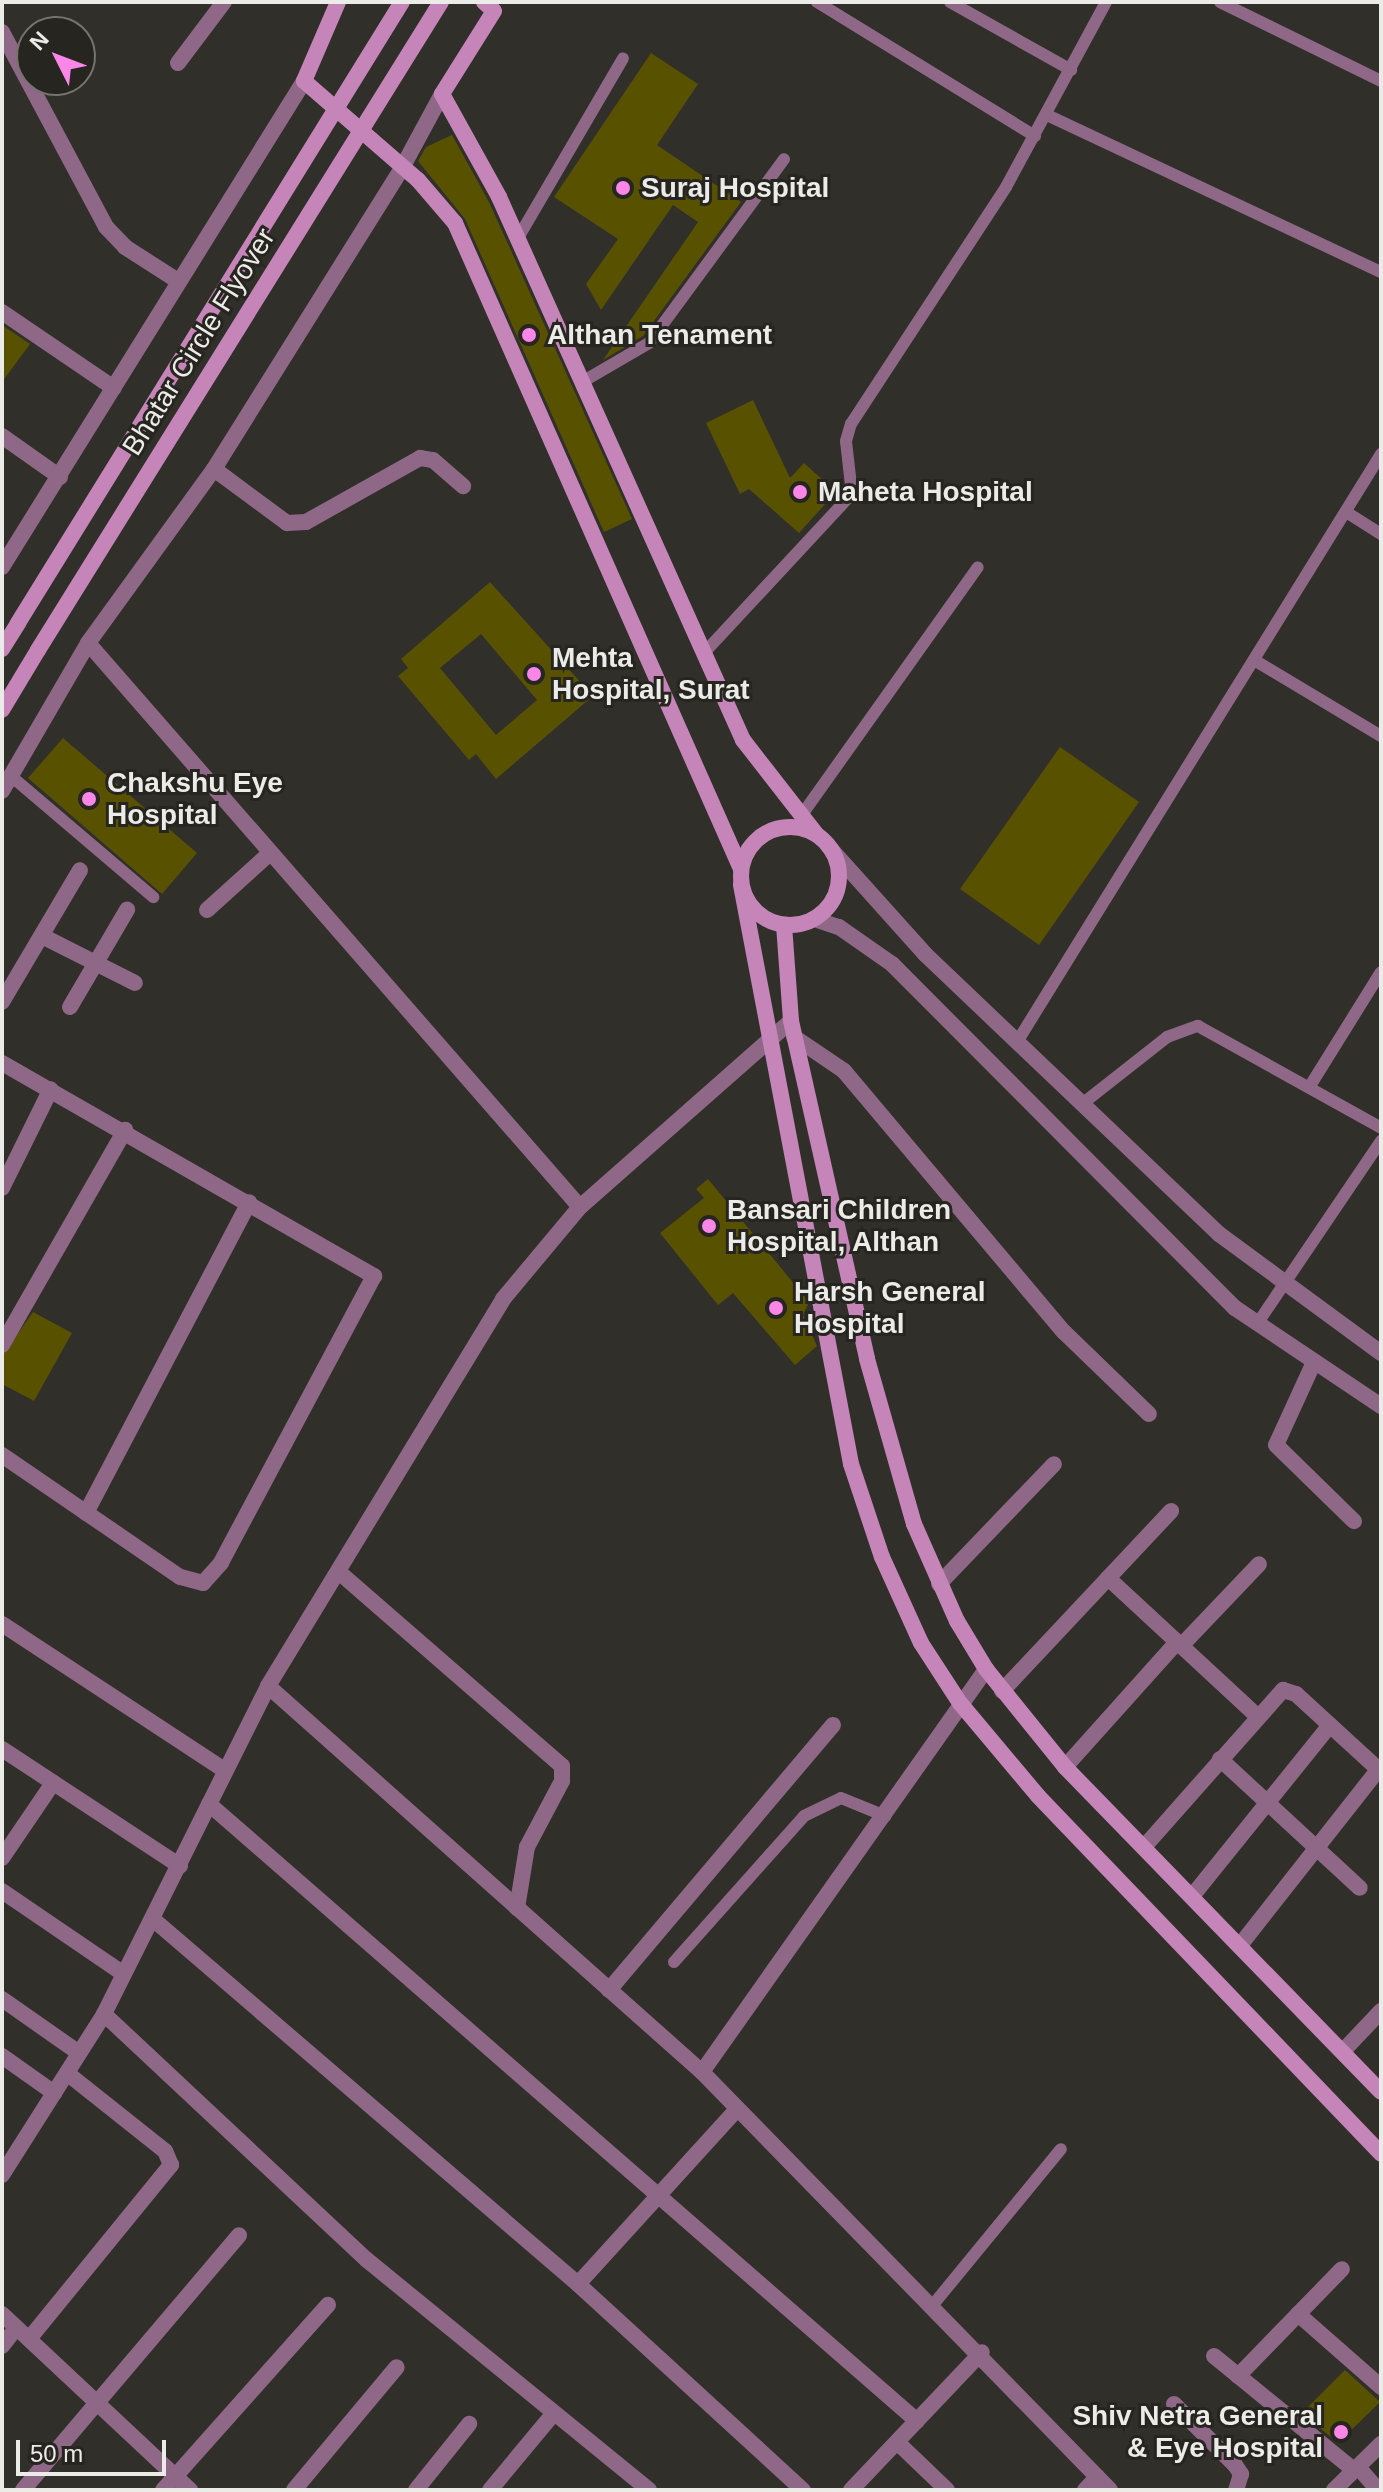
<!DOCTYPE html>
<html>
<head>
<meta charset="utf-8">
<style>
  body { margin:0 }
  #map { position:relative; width:1383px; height:2492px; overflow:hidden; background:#302f29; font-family:Helvetica,sans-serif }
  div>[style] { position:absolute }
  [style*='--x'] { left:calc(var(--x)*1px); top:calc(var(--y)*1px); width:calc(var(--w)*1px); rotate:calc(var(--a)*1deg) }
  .building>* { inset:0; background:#585200 }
  .service>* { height:12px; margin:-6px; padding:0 6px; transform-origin:6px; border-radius:6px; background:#8f6787 }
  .minor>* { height:16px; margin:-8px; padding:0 8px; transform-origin:8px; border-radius:8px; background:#8f6787 }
  .tertiary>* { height:16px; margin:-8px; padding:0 8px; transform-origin:8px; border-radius:8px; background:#8f6787 }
  .secondary>* { height:16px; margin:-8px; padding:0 8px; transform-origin:8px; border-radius:8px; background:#c585b9 }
  .secondary>.ring { margin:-8px; padding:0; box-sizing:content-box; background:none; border:16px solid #c585b9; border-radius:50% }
  .secondary-bridge>* { height:16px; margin:-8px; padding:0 8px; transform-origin:8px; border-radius:8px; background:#c585b9 }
  .dots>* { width:22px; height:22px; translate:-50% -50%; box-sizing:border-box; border:4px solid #26251f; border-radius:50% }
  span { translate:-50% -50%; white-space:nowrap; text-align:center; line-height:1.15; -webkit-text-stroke:6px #26251f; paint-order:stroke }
  .poi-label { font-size:28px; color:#ebebe7; font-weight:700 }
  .left { translate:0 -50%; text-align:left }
  .right { translate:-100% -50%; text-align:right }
  .street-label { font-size:28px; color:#ebebe7 }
  .frame { position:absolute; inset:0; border:4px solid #ebebe7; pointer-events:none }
  .north { position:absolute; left:16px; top:16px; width:80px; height:80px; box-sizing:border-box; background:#26251f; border:2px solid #75746f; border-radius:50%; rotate:312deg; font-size:22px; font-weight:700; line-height:32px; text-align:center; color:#ebebe7 }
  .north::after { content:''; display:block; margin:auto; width:28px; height:36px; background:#fa87e7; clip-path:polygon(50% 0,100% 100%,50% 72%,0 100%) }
  .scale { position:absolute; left:16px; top:2440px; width:150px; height:36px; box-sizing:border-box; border:4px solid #ebebe7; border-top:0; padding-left:10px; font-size:24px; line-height:28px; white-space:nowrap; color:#ebebe7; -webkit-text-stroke:6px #26251f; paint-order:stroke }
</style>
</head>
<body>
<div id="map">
  <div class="building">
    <div style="clip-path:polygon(651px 53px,698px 84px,657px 145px,741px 202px,643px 336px,603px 360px,698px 222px,673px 205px,601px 310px,586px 284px,618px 239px,554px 197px)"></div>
    <div style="clip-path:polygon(452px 135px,489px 202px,632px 519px,604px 532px,465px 219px,418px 161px,426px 147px)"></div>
    <div style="clip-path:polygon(2px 325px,30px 344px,2px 382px)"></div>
    <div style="clip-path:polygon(753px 400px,790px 478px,804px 463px,836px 492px,799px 533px,749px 489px,740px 494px,706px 423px)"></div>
    <div style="clip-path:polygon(evenodd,490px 582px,593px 696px,496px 779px,476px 754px,469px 760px,398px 676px,408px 668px,401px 659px,490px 582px,481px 634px,537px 700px,496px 735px,440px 668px,481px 634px)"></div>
    <div style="clip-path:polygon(63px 738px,197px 853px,162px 894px,28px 778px)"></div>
    <div style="clip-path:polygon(1060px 747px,1139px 802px,1039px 945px,960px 889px)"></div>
    <div style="clip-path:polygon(708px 1179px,809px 1302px,803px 1315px,817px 1346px,795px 1365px,733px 1293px,718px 1305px,660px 1233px,704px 1198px,696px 1189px)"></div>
    <div style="clip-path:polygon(33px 1312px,72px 1333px,34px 1401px,2px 1384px,2px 1356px)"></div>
    <div style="clip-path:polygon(1345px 2370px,1380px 2402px,1338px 2443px,1302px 2413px)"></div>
  </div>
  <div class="service">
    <div style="--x:817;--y:2;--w:256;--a:31.6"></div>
    <div style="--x:950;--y:2;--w:139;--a:29.3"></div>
    <div style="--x:1220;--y:2;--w:179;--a:26.1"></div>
    <div style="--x:1047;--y:115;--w:369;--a:25.2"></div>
    <div style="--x:518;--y:238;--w:208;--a:-59.7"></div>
    <div style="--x:582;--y:382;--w:78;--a:-30.2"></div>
    <div style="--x:649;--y:343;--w:228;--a:-53.7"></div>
    <div style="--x:1346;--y:512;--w:41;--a:32.2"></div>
    <div style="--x:704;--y:653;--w:217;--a:-47.1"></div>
    <div style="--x:852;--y:494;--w:53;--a:-96.5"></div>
    <div style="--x:846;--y:441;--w:18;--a:-74"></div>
    <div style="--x:851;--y:424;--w:283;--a:-56.8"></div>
    <div style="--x:1006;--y:187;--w:210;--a:-61.6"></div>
    <div style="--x:1254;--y:660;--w:148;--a:30.9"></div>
    <div style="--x:11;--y:776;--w:187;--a:40.4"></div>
    <div style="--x:801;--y:816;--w:305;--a:-54.6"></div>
    <div style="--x:1017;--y:1042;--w:692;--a:-58.24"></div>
    <div style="--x:1310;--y:1086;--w:134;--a:-58.1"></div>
    <div style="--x:1082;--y:1104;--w:108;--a:-38.2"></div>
    <div style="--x:1167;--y:1037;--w:33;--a:-20"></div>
    <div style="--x:1198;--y:1026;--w:210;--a:29.1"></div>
    <div style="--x:1257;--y:1324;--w:221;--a:-55.9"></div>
    <div style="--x:674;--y:1962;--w:195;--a:-48.3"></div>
    <div style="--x:804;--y:1816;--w:41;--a:-25.9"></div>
    <div style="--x:841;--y:1798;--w:48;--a:22.2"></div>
    <div style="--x:932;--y:2306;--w:203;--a:-50.6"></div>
  </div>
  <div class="minor">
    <div style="--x:2;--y:32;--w:221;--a:61.9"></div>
    <div style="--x:106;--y:227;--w:28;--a:46"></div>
    <div style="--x:125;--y:247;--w:63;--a:32.7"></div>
    <div style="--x:178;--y:63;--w:76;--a:-53"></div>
    <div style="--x:2;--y:312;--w:135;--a:34.2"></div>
    <div style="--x:2;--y:436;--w:71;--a:35.3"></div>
    <div style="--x:214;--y:469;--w:91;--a:36.5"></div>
    <div style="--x:287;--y:523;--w:19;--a:-3"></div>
    <div style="--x:306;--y:522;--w:131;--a:-29.3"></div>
    <div style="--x:420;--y:458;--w:13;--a:9"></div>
    <div style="--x:433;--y:460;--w:40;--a:41"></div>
    <div style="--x:88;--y:643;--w:748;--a:48.9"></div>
    <div style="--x:207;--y:910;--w:85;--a:-42.1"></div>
    <div style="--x:42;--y:936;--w:104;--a:26.8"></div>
    <div style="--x:2;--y:1002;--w:153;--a:-59.4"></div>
    <div style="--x:70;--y:1007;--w:113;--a:-59.6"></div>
    <div style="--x:794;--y:1037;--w:60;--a:34.2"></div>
    <div style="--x:844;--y:1071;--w:341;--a:49.9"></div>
    <div style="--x:1064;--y:1332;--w:118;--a:44"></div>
    <div style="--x:2;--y:1063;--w:429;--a:29.8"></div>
    <div style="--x:374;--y:1276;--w:325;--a:118.1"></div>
    <div style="--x:221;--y:1563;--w:27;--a:132"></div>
    <div style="--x:203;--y:1583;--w:24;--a:-165"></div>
    <div style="--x:180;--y:1577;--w:216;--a:-145.6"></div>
    <div style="--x:2;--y:1188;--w:110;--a:-63.7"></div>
    <div style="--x:2;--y:1345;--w:248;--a:-60.2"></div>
    <div style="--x:1314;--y:1362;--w:91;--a:114.6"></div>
    <div style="--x:1276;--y:1445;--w:109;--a:44.3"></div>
    <div style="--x:86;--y:1513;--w:351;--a:-62.3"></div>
    <div style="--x:340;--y:1573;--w:294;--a:41"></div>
    <div style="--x:562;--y:1766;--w:15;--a:90"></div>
    <div style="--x:562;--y:1781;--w:75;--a:117.9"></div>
    <div style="--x:527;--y:1847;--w:62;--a:99.3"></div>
    <div style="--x:1108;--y:1578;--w:203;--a:42.8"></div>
    <div style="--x:939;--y:1584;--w:166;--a:-46.2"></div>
    <div style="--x:2;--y:1624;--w:266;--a:33.3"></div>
    <div style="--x:1181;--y:1646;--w:113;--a:-46.4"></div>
    <div style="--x:268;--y:1686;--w:581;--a:41.65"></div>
    <div style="--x:702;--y:2072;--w:584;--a:45.69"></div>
    <div style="--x:1002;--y:1691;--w:247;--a:-46.8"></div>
    <div style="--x:2;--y:1749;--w:213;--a:33.3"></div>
    <div style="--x:1220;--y:1759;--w:190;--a:42.7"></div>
    <div style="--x:1065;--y:1767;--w:168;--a:-48.1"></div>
    <div style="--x:209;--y:1804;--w:939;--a:41.07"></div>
    <div style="--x:1144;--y:1847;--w:210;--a:-48.5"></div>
    <div style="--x:1283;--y:1690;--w:14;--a:17"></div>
    <div style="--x:1296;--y:1694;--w:115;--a:42.5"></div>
    <div style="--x:2;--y:1858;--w:91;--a:-55.8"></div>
    <div style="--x:2;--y:1891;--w:145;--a:34.3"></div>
    <div style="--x:1193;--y:1895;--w:218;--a:-51.1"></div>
    <div style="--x:154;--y:1920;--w:559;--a:40.65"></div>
    <div style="--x:578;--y:2284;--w:305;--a:42.5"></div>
    <div style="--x:1241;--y:1944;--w:221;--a:-51.8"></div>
    <div style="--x:609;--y:1990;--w:347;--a:-49.8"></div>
    <div style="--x:2;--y:1999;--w:94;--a:35"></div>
    <div style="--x:104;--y:2014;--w:360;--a:43.1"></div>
    <div style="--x:367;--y:2260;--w:364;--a:39.2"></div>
    <div style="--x:1344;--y:2050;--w:54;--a:-46.5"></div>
    <div style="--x:2;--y:2056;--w:64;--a:35.4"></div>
    <div style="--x:702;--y:2072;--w:493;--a:-54.8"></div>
    <div style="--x:2;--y:2175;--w:191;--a:-57.6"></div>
    <div style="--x:104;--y:2014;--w:367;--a:-63.4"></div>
    <div style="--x:268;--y:1686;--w:453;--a:-58.7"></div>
    <div style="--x:503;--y:1299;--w:120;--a:-50.1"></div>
    <div style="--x:580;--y:1207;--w:281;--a:-41.4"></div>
    <div style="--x:578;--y:2284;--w:236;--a:-47.7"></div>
    <div style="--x:2;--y:2314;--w:258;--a:43.1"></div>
    <div style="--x:1298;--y:2314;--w:111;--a:41.3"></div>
    <div style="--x:29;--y:2339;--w:225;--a:-50.8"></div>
    <div style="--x:171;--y:2165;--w:15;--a:-113"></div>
    <div style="--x:165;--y:2151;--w:125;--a:-141.5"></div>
    <div style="--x:2;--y:2346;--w:23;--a:-52"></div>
    <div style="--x:1214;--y:2356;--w:181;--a:39.2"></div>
    <div style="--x:1238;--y:2376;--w:149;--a:-45.8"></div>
    <div style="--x:1174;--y:2404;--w:86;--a:45"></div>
    <div style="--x:1235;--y:2465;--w:11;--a:56"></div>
    <div style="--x:1241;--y:2474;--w:17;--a:107"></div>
    <div style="--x:897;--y:2442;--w:69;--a:43.8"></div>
    <div style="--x:1358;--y:2467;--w:30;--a:49"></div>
    <div style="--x:23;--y:2490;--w:334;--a:-49.7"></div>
    <div style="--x:163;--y:2490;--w:248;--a:-48.3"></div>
    <div style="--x:294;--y:2490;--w:160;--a:-50.1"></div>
    <div style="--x:416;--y:2490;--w:85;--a:-51.2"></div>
    <div style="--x:490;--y:2490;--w:100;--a:-50.3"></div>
    <div style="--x:851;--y:2490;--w:190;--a:-46.5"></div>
    <div style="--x:1085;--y:2490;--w:18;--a:-47"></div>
    <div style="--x:1334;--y:2490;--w:66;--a:-44.4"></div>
  </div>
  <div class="tertiary">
    <div style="--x:2;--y:567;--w:572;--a:-58.14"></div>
    <div style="--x:2;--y:791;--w:171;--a:-59.8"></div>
    <div style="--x:88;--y:643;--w:215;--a:-54.1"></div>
    <div style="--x:214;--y:469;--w:355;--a:-58"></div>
    <div style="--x:402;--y:168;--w:84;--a:-61.6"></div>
    <div style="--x:829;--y:847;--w:145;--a:48.1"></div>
    <div style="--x:926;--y:955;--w:405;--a:43.6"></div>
    <div style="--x:1219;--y:1234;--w:201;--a:36.3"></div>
    <div style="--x:814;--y:919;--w:26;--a:18"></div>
    <div style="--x:839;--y:927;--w:65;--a:34.9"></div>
    <div style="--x:892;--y:964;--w:486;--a:45.1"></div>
    <div style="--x:1235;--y:1308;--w:176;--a:33.9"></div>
  </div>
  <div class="secondary">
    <div style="--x:338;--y:2;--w:86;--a:113.3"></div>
    <div style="--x:304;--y:81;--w:151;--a:41"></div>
    <div style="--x:418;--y:180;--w:57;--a:49.3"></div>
    <div style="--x:455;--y:223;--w:706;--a:66.12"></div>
    <div style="--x:484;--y:2;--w:13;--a:42"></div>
    <div style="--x:494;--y:11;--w:98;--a:122.1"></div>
    <div style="--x:442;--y:94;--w:118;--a:61"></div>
    <div style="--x:499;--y:197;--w:595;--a:65.8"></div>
    <div style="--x:743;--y:740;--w:120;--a:52.1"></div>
    <div style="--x:2;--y:649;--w:31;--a:-58"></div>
    <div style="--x:2;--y:710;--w:70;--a:-59"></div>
    <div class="ring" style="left:741px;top:827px;width:82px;height:82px"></div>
    <div style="--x:741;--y:885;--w:589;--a:79.24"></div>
    <div style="--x:851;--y:1464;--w:98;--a:71.6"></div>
    <div style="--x:882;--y:1557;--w:94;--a:65.6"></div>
    <div style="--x:921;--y:1643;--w:72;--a:57"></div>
    <div style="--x:960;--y:1703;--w:121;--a:50"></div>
    <div style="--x:1038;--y:1796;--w:496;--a:46.2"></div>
    <div style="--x:784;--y:925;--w:96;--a:85.8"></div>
    <div style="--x:791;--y:1021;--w:346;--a:77.3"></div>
    <div style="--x:867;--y:1359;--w:172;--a:74.1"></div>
    <div style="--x:914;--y:1524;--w:106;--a:66.1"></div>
    <div style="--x:957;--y:1621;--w:56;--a:58.9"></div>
    <div style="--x:986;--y:1669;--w:126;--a:51.1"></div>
    <div style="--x:1065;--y:1767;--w:453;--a:45.8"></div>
  </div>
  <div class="secondary-bridge">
    <div style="--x:18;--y:623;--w:730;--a:-58.27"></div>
    <div style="--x:38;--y:650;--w:763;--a:-58.12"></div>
  </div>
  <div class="dots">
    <div style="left:623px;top:188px;background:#fa87e7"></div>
    <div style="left:529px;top:335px;background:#fa87e7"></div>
    <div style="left:800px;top:492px;background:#fa87e7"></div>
    <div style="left:534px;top:674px;background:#fa87e7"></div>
    <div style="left:89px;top:799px;background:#fa87e7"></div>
    <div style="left:709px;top:1226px;background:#fa87e7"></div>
    <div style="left:776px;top:1308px;background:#fa87e7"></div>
    <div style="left:1341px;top:2432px;background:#fa87e7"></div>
  </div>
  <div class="poi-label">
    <span class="left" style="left:641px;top:188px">Suraj Hospital</span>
    <span class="left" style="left:547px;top:335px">Althan Tenament</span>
    <span class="left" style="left:818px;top:492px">Maheta Hospital</span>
    <span class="left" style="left:552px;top:674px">Mehta<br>Hospital, Surat</span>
    <span class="left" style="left:107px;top:799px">Chakshu Eye<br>Hospital</span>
    <span class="left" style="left:727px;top:1226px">Bansari Children<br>Hospital, Althan</span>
    <span class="left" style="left:794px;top:1308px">Harsh General<br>Hospital</span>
    <span class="right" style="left:1323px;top:2432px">Shiv Netra General<br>&amp; Eye Hospital</span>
  </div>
  <div class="street-label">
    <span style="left:199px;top:342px;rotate:-58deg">Bhatar Circle Flyover</span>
  </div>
  <div class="frame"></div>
  <div class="north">N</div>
  <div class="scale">50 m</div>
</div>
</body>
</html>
